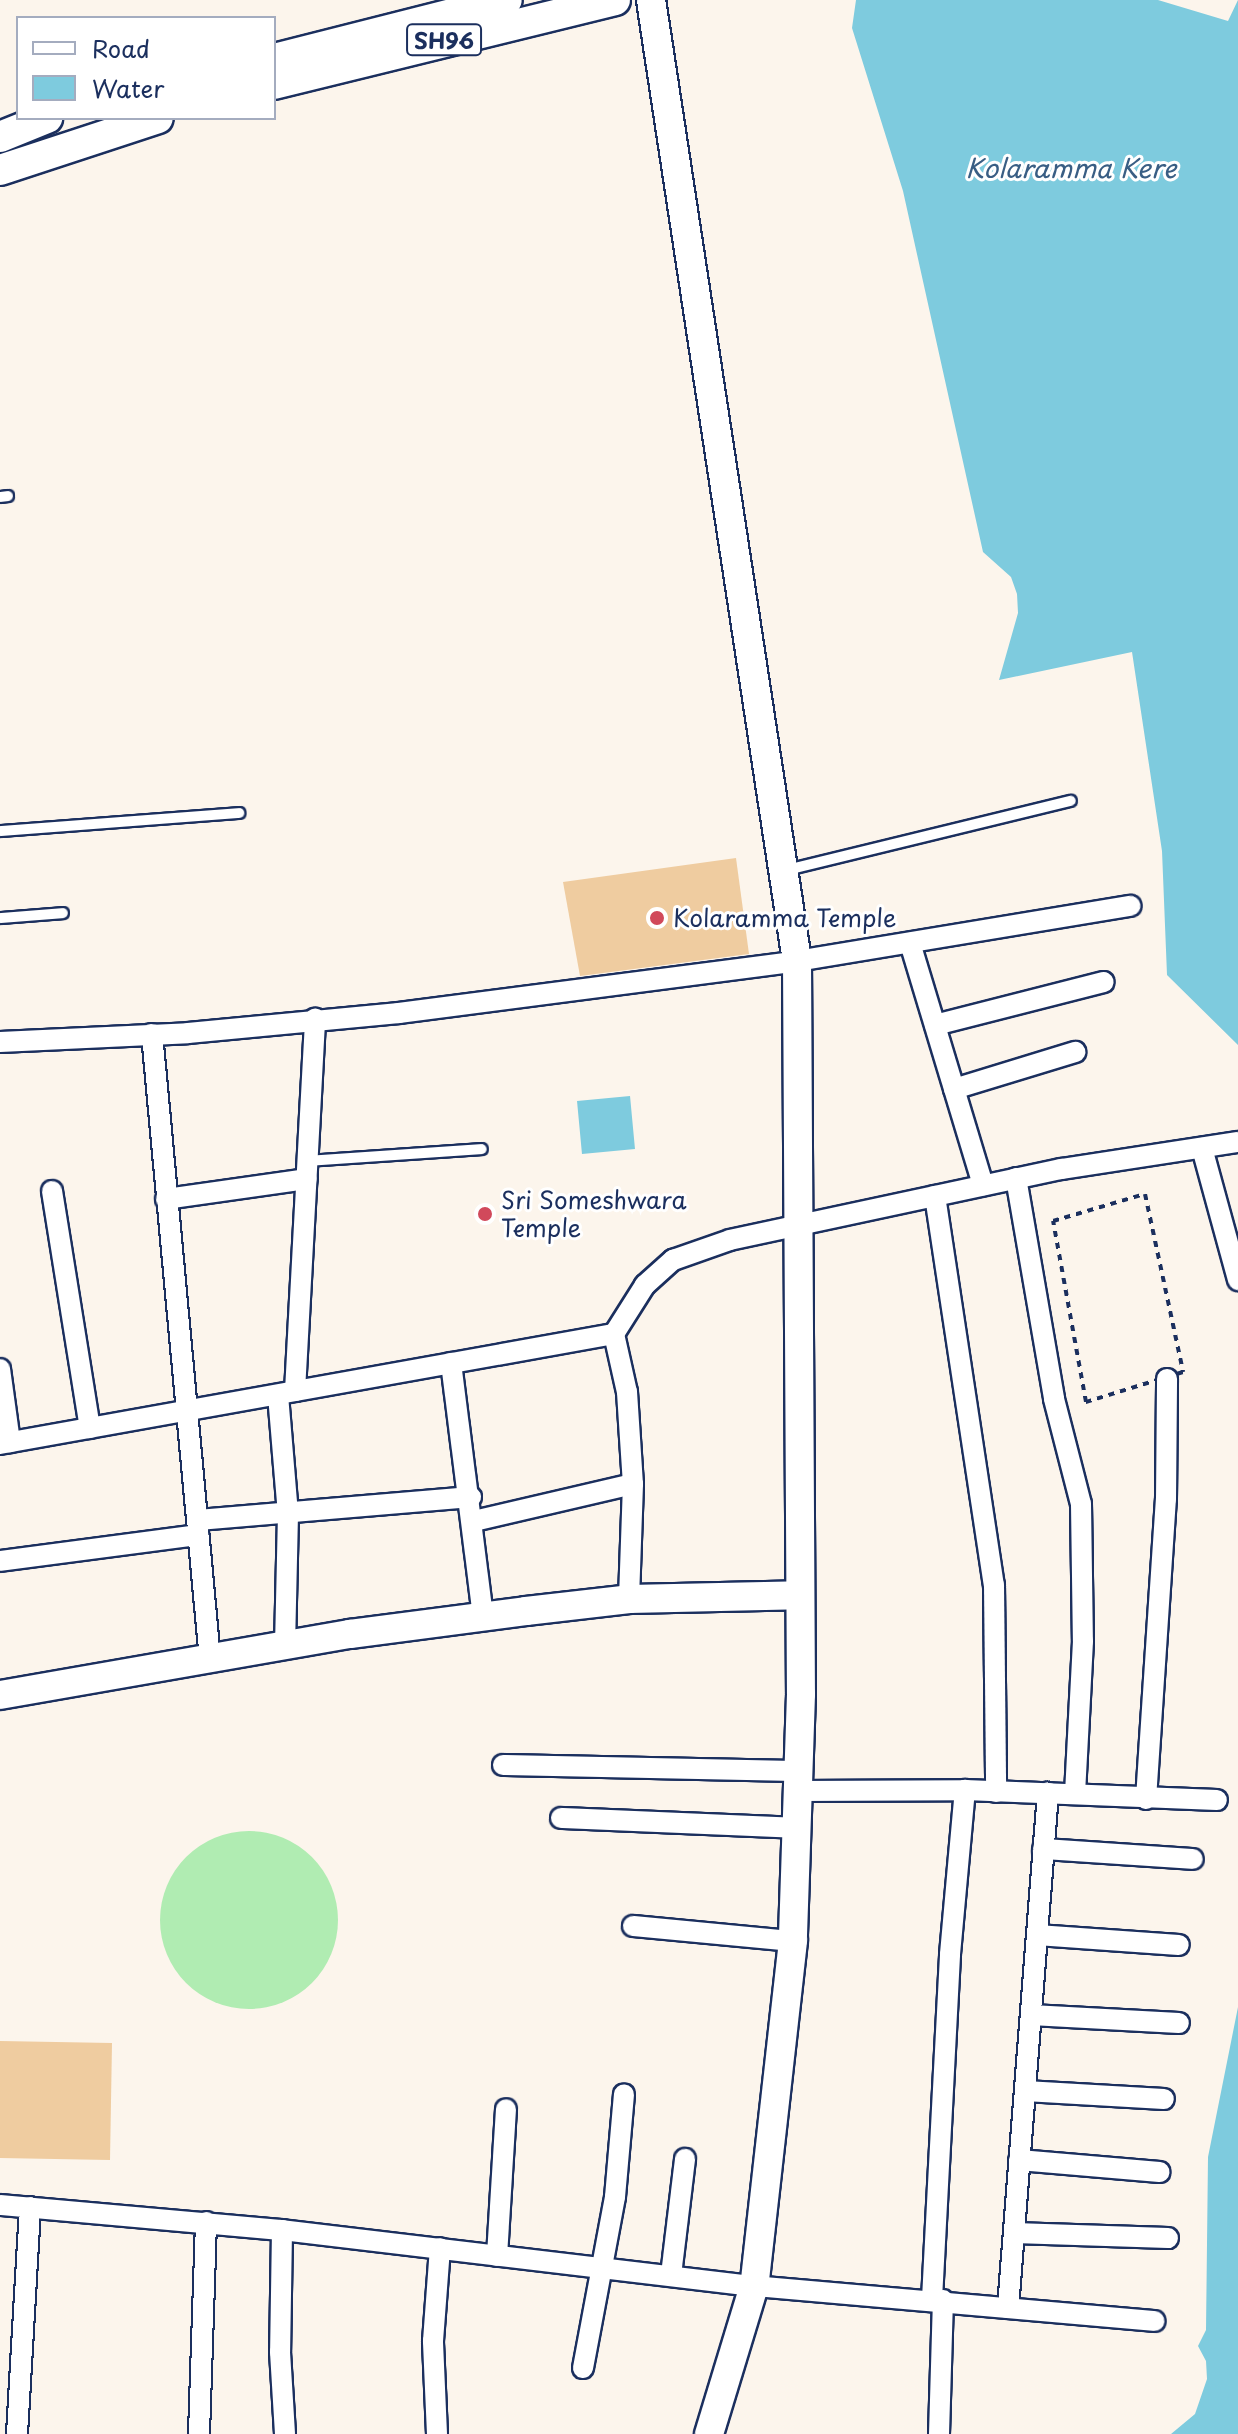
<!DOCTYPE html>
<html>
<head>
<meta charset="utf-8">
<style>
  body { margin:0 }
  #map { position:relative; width:1238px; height:2434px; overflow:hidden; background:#fcf5ec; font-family:"Playpen Sans",sans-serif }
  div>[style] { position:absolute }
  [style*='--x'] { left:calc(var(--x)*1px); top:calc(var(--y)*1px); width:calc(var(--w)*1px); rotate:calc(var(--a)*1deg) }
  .green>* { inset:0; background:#b0ecb2 }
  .round { border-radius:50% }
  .water>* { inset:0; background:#7ecbde }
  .building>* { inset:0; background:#efcca0 }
  .path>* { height:4px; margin-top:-2px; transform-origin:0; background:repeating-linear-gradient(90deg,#1b2f5e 0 6px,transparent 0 12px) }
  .roads { filter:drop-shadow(2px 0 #1b2f5e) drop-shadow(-2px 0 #1b2f5e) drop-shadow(0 2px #1b2f5e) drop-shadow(0 -2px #1b2f5e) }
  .lane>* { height:10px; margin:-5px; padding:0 5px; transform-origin:5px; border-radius:5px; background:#fff }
  .street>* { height:20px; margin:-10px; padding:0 10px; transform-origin:10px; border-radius:10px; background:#fff }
  .secondary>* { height:28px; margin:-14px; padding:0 14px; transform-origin:14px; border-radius:14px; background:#fff }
  .primary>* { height:30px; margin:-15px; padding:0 15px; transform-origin:15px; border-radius:15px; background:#fff }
  .dots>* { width:22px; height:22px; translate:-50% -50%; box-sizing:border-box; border:4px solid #fff; border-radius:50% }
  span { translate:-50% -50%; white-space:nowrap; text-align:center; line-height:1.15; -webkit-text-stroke:6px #fff; paint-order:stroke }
  .shield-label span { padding:2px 6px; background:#fff; border:2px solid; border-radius:6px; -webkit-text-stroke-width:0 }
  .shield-label { font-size:22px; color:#1b2f5e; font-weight:700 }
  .poi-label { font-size:24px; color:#1b2f5e }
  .left { translate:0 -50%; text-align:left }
  .water-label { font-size:26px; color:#395e84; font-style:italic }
  .legend { position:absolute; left:16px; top:16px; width:260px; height:104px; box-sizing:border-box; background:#fff; border:2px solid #a4acbf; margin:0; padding:10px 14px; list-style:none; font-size:24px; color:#1b2f5e }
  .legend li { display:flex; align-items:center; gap:16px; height:40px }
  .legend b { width:40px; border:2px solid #a4acbf }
</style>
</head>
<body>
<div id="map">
  <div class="green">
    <div class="round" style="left:160px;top:1831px;width:178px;height:178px"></div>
  </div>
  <div class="water">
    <div style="clip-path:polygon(856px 0,1158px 0,1228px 21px,1238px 0,1238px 1045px,1167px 975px,1162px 851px,1132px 652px,999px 680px,1018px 613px,1017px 594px,1011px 577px,983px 552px,903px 191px,852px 28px)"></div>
    <div style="clip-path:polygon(630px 1096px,635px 1149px,582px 1154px,577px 1101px)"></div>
    <div style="clip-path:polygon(1238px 2007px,1238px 2434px,1171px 2434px,1195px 2414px,1207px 2379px,1206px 2361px,1198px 2346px,1206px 2330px,1208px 2157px)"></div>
  </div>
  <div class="building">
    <div style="clip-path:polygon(736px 858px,749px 954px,580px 976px,563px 882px)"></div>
    <div style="clip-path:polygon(0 2041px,112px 2043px,110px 2160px,0 2158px)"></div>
  </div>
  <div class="path">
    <div style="--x:1145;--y:1194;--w:182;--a:77.9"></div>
    <div style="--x:1183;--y:1372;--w:102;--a:162.8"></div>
    <div style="--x:1086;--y:1402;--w:184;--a:-100.3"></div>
    <div style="--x:1053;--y:1221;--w:96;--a:-16.4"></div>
  </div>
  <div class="roads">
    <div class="lane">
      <div style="--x:0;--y:497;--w:8;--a:-7"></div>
      <div style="--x:0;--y:831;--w:240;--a:-4.3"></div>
      <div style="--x:787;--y:870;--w:292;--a:-13.7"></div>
      <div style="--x:0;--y:918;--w:63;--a:-4.5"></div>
      <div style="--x:308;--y:1161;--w:174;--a:-3.9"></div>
    </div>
    <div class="street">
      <div style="--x:910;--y:943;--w:253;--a:73.2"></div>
      <div style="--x:935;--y:1025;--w:174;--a:-14.3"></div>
      <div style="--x:152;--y:1034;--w:628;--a:84.7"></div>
      <div style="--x:0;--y:1042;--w:188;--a:-2.7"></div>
      <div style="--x:188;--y:1033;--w:212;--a:-5.4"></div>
      <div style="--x:399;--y:1013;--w:401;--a:-7.4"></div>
      <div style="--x:797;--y:961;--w:338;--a:-9.4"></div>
      <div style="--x:954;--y:1089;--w:127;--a:-17"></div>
      <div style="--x:1202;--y:1148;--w:137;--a:74.7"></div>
      <div style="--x:1016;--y:1178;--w:224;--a:80.2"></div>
      <div style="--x:1054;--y:1399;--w:108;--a:75.6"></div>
      <div style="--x:1081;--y:1504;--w:137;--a:89.2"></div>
      <div style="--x:1083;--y:1641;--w:153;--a:93"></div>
      <div style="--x:52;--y:1191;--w:240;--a:80.9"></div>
      <div style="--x:935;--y:1196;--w:393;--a:81.4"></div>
      <div style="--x:994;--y:1585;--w:207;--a:89.4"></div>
      <div style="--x:166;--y:1199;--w:142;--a:-8.1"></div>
      <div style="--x:614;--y:1334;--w:58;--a:-57.7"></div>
      <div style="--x:645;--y:1285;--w:38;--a:-42"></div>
      <div style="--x:673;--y:1260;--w:60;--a:-19.3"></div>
      <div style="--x:730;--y:1240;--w:339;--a:-12.1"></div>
      <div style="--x:1061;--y:1169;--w:179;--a:-8.7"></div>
      <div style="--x:451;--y:1363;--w:257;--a:82.8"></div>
      <div style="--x:0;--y:1369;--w:74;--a:82.2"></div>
      <div style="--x:295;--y:1391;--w:373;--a:-86.9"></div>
      <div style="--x:278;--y:1395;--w:119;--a:85.2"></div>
      <div style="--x:288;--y:1514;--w:133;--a:91.3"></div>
      <div style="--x:0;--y:1444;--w:624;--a:-10.16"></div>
      <div style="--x:614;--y:1334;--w:59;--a:77.4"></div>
      <div style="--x:627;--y:1392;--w:92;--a:86.3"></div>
      <div style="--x:633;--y:1484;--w:115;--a:92"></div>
      <div style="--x:198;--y:1520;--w:274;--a:-4.8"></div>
      <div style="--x:474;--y:1521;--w:163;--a:-13.1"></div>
      <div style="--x:0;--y:1561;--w:200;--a:-7.5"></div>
      <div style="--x:503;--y:1765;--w:294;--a:1.2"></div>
      <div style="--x:798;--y:1791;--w:167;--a:-0.3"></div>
      <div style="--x:965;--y:1790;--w:252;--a:2.3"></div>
      <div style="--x:1146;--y:1799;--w:301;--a:-86.2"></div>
      <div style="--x:1166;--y:1499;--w:120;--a:-89.5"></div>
      <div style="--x:561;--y:1818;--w:235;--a:2.4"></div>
      <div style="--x:1043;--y:1849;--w:150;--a:3.8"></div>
      <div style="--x:633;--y:1926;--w:161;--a:5.4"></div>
      <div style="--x:1037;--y:1935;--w:142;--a:4"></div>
      <div style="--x:1031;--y:2015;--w:148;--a:3.1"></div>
      <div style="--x:1025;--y:2091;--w:139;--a:3.3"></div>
      <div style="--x:1019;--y:2160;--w:141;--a:4.9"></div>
      <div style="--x:0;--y:2205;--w:283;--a:5.1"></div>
      <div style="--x:282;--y:2230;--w:475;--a:6.8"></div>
      <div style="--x:754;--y:2286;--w:402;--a:5"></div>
      <div style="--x:282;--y:2230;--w:122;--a:90.9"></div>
      <div style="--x:280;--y:2352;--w:82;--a:86.5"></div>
      <div style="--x:1014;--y:2233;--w:154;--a:1.9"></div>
      <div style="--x:497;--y:2256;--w:147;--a:-86.5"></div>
      <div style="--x:671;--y:2275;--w:117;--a:-83.1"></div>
      <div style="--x:932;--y:2299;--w:345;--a:-87"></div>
      <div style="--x:950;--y:1954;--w:165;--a:-84.8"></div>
      <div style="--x:1008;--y:2308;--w:517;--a:-85.56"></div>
      <div style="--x:583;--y:2368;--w:174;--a:-79.4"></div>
      <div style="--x:615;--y:2197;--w:103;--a:-85"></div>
      <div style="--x:17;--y:2434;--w:227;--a:-86.7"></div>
      <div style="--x:199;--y:2434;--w:212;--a:-88.1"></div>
      <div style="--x:437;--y:2434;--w:93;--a:-92.5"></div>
      <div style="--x:433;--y:2341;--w:93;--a:-85.7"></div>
      <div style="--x:939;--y:2434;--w:134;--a:-88.3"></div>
    </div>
    <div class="secondary">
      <div style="--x:651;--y:0;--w:972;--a:81.36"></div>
      <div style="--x:797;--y:961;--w:733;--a:89.69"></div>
      <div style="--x:801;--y:1694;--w:247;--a:91.9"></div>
      <div style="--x:793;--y:1941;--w:347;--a:96.4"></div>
      <div style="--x:754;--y:2286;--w:155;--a:106.9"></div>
      <div style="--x:0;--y:1695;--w:355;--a:-9.9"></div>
      <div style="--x:350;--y:1634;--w:177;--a:-7.4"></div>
      <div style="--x:526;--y:1611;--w:104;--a:-6.6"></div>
      <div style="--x:629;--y:1599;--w:170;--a:-1.3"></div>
    </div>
    <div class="primary">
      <div style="--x:274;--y:59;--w:240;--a:-14.2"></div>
      <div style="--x:274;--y:84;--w:351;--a:-13.8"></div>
      <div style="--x:0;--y:137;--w:51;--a:-22"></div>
      <div style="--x:0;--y:170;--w:166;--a:-18.2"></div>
    </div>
  </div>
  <div class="dots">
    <div style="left:657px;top:918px;background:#d1495b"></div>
    <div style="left:485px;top:1214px;background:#d1495b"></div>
  </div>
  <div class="shield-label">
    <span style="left:444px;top:40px">SH96</span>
  </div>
  <div class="poi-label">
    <span class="left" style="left:673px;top:918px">Kolaramma Temple</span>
    <span class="left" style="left:501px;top:1214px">Sri Someshwara<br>Temple</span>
  </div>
  <div class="water-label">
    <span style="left:1071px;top:168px">Kolaramma Kere</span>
  </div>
  <ul class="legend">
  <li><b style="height:10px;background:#fff"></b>Road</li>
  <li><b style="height:22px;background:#7ecbde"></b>Water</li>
  </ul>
</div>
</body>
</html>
